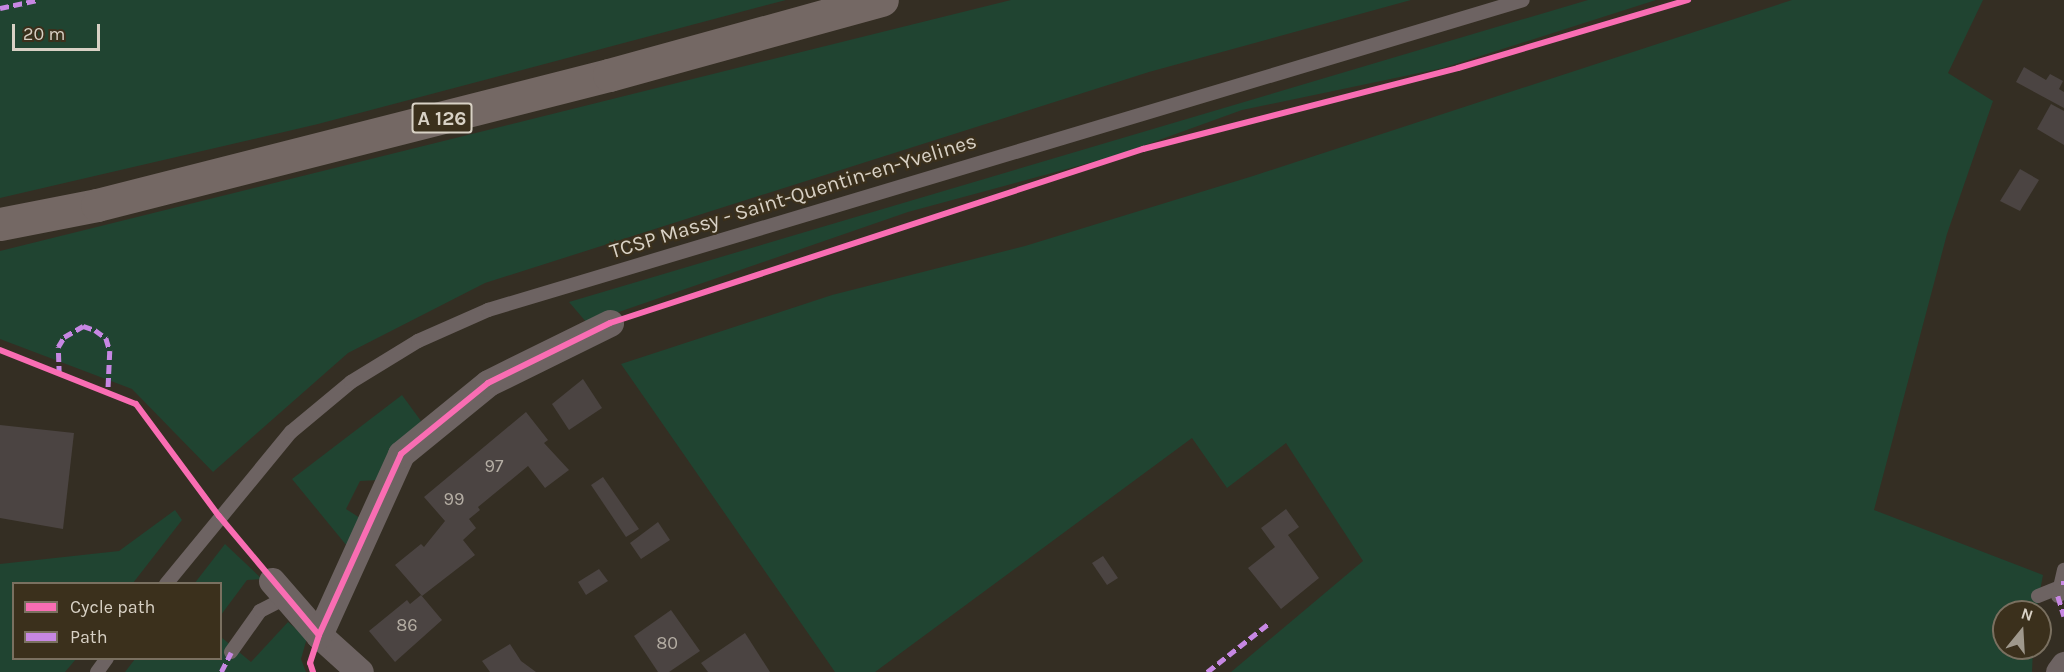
<!DOCTYPE html>
<html>
<head>
<meta charset="utf-8">
<style>
  body { margin:0 }
  #map { position:relative; width:2064px; height:672px; overflow:hidden; background:#342e23; font-family:Karla,sans-serif }
  div>[style] { position:absolute }
  [style*='--x'] { left:calc(var(--x)*1px); top:calc(var(--y)*1px); width:calc(var(--w)*1px); rotate:calc(var(--a)*1deg) }
  .green>* { inset:0; background:#204431 }
  .building>* { inset:0; background:#4b4442 }
  .lane>* { height:14px; margin:-7px; padding:0 7px; transform-origin:7px; border-radius:7px; background:#6d6362 }
  .street>* { height:27px; margin:-13.5px; padding:0 13.5px; transform-origin:13.5px; border-radius:13.5px; background:#6d6362 }
  .highway>* { height:33px; margin:-16.5px; padding:0 16.5px; transform-origin:16.5px; border-radius:16.5px; background:#746864 }
  .quiet>* { height:4.5px; margin-top:-2.25px; transform-origin:0; background:repeating-linear-gradient(90deg,#c787e3 0 9px,transparent 0 13.5px) }
  .cycleway>* { height:6px; margin:-3px; padding:0 3px; transform-origin:3px; border-radius:3px; background:#f96db3 }
  span { translate:-50% -50%; white-space:nowrap; text-align:center; line-height:1.15; -webkit-text-stroke:4.5px #3b301c; paint-order:stroke }
  .number-label { font-size:18px; color:#b5aea4 }
  .number-label span { -webkit-text-stroke-width:0 }
  .shield-label span { padding:2px 4px; background:#3b301c; border:2px solid; border-radius:4px; -webkit-text-stroke-width:0 }
  .shield-label { font-size:20px; color:#d8d1c5; font-weight:700 }
  .street-label { font-size:21px; color:#d8d1c5 }
  .legend { position:absolute; left:12px; top:582px; width:210px; height:78px; box-sizing:border-box; background:#3b301c; border:2px solid #7a7060; margin:0; padding:8px 10px; list-style:none; font-size:18px; color:#d8d1c5 }
  .legend li { display:flex; align-items:center; gap:12px; height:30px }
  .legend b { width:30px; border:2px solid #7a7060 }
  .north { position:absolute; left:1992px; top:600px; width:60px; height:60px; box-sizing:border-box; background:#3b301c; border:2px solid #7a7060; border-radius:50%; rotate:18deg; font-size:16px; font-weight:700; line-height:24px; text-align:center; color:#d8d1c5 }
  .north::after { content:''; display:block; margin:auto; width:21px; height:27px; background:#9f988c; clip-path:polygon(50% 0,100% 100%,50% 72%,0 100%) }
  .scale { position:absolute; left:12px; top:24px; width:88px; height:27px; box-sizing:border-box; border:3px solid #d8d1c5; border-top:0; padding-left:8px; font-size:18px; line-height:21px; white-space:nowrap; color:#d8d1c5; -webkit-text-stroke:4px #3b301c; paint-order:stroke }
</style>
</head>
<body>
<div id="map">
  <div class="green">
    <div style="clip-path:polygon(0 0,786px 0,318px 124px,0 198px)"></div>
    <div style="clip-path:polygon(1011px 0,1411px 0,1149px 72px,485px 283px,348px 353px,213px 472px,132px 389px,0 339px,0 251px)"></div>
    <div style="clip-path:polygon(1588px 0,1656px 0,1443px 68px,1242px 110px,1115px 156px,908px 212px,587px 323px,569px 302px)"></div>
    <div style="clip-path:polygon(1792px 0,1983px 0,1948px 73px,1993px 101px,1947px 234px,1874px 510px,2043px 575px,2036px 612px,2004px 612px,2004px 648px,2033px 648px,2032px 672px,1231px 672px,1363px 561px,1286px 443px,1227px 488px,1192px 438px,875px 672px,835px 672px,621px 364px,832px 295px,1025px 246px,1253px 176px)"></div>
    <div style="clip-path:polygon(402px 395px,421px 421px,379px 480px,360px 481px,346px 509px,360px 518px,347px 546px,292px 479px)"></div>
    <div style="clip-path:polygon(175px 510px,182px 520px,133px 583px,14px 584px,14px 658px,76px 659px,65px 672px,0 672px,0 564px,119px 551px)"></div>
    <div style="clip-path:polygon(225px 544px,262px 579px,247px 580px,221px 615px,220px 584px,194px 584px)"></div>
    <div style="clip-path:polygon(288px 622px,307px 638px,301px 659px,306px 672px,125px 672px,135px 659px,220px 658px,221px 637px,251px 662px)"></div>
  </div>
  <div class="building">
    <div style="clip-path:polygon(2024px 67px,2046px 80px,2050px 74px,2063px 81px,2059px 89px,2064px 92px,2064px 108px,2016px 82px)"></div>
    <div style="clip-path:polygon(2051px 104px,2064px 111px,2064px 145px,2037px 129px)"></div>
    <div style="clip-path:polygon(2020px 169px,2039px 180px,2020px 211px,2000px 201px)"></div>
    <div style="clip-path:polygon(583px 379px,602px 408px,569px 430px,552px 404px)"></div>
    <div style="clip-path:polygon(526px 412px,548px 440px,544px 443px,569px 470px,545px 488px,528px 466px,478px 507px,480px 510px,469px 519px,476px 528px,463px 540px,475px 555px,422px 596px,395px 565px,421px 544px,424px 547px,445px 521px,424px 497px)"></div>
    <div style="clip-path:polygon(0 425px,74px 433px,63px 529px,0 518px)"></div>
    <div style="clip-path:polygon(603px 477px,639px 529px,626px 537px,591px 485px)"></div>
    <div style="clip-path:polygon(1286px 509px,1299px 527px,1288px 535px,1319px 578px,1281px 609px,1248px 568px,1275px 547px,1261px 528px)"></div>
    <div style="clip-path:polygon(658px 522px,670px 540px,641px 559px,630px 543px)"></div>
    <div style="clip-path:polygon(1103px 556px,1118px 578px,1107px 585px,1092px 563px)"></div>
    <div style="clip-path:polygon(599px 569px,608px 581px,586px 595px,578px 582px)"></div>
    <div style="clip-path:polygon(421px 595px,442px 620px,395px 662px,369px 631px,407px 600px,410px 604px)"></div>
    <div style="clip-path:polygon(671px 610px,700px 651px,669px 672px,658px 672px,634px 636px)"></div>
    <div style="clip-path:polygon(745px 633px,770px 672px,708px 672px,701px 663px)"></div>
    <div style="clip-path:polygon(510px 644px,521px 661px,536px 672px,490px 672px,482px 661px)"></div>
  </div>
  <div class="lane">
    <div style="--x:166;--y:584;--w:197;--a:-50.6"></div>
    <div style="--x:291;--y:432;--w:78;--a:-39.8"></div>
    <div style="--x:351;--y:382;--w:79;--a:-31.5"></div>
    <div style="--x:418;--y:341;--w:77;--a:-23.9"></div>
    <div style="--x:488;--y:310;--w:1080;--a:-16.67"></div>
    <div style="--x:2038;--y:596;--w:24;--a:-22"></div>
    <div style="--x:2058;--y:596;--w:27;--a:-77"></div>
    <div style="--x:231;--y:652;--w:50;--a:-54.7"></div>
    <div style="--x:260;--y:611;--w:29;--a:-27"></div>
    <div style="--x:97;--y:672;--w:17;--a:-54"></div>
  </div>
  <div class="street">
    <div style="--x:272;--y:581;--w:72;--a:49"></div>
    <div style="--x:319;--y:635;--w:55;--a:42.1"></div>
    <div style="--x:319;--y:635;--w:199;--a:-65.6"></div>
    <div style="--x:401;--y:454;--w:112;--a:-39.2"></div>
    <div style="--x:488;--y:383;--w:136;--a:-26.2"></div>
    <div style="--x:2059;--y:672;--w:9;--a:-54"></div>
  </div>
  <div class="highway">
    <div style="--x:0;--y:224;--w:99;--a:-11.1"></div>
    <div style="--x:97;--y:205;--w:528;--a:-14.25"></div>
    <div style="--x:609;--y:75;--w:283;--a:-15.4"></div>
  </div>
  <div class="quiet">
    <div style="--x:0;--y:8;--w:38;--a:-12"></div>
    <div style="--x:59;--y:375;--w:28;--a:-92"></div>
    <div style="--x:58;--y:347;--w:12;--a:-59"></div>
    <div style="--x:64;--y:337;--w:22;--a:-30"></div>
    <div style="--x:83;--y:326;--w:13;--a:18"></div>
    <div style="--x:95;--y:330;--w:14;--a:36"></div>
    <div style="--x:106;--y:338;--w:14;--a:73"></div>
    <div style="--x:110;--y:351;--w:42;--a:92.7"></div>
    <div style="--x:2061;--y:583;--w:3;--a:0"></div>
    <div style="--x:2058;--y:596;--w:21;--a:73"></div>
    <div style="--x:221;--y:672;--w:22;--a:-63"></div>
    <div style="--x:1207;--y:672;--w:78;--a:-38.2"></div>
  </div>
  <div class="cycleway">
    <div style="--x:0;--y:350;--w:146;--a:21.7"></div>
    <div style="--x:136;--y:404;--w:139;--a:53.5"></div>
    <div style="--x:219;--y:516;--w:155;--a:50"></div>
    <div style="--x:313;--y:672;--w:9;--a:-108"></div>
    <div style="--x:310;--y:663;--w:29;--a:-72"></div>
    <div style="--x:319;--y:635;--w:199;--a:-65.6"></div>
    <div style="--x:401;--y:454;--w:112;--a:-39.2"></div>
    <div style="--x:488;--y:383;--w:136;--a:-26.2"></div>
    <div style="--x:610;--y:323;--w:561;--a:-18.08"></div>
    <div style="--x:1143;--y:149;--w:325;--a:-14.4"></div>
    <div style="--x:1458;--y:68;--w:240;--a:-16.5"></div>
  </div>
  <div class="number-label">
    <span style="left:494px;top:466px">97</span>
    <span style="left:454px;top:499px">99</span>
    <span style="left:407px;top:625px">86</span>
    <span style="left:667px;top:643px">80</span>
  </div>
  <div class="shield-label">
    <span style="left:442px;top:118px">A 126</span>
  </div>
  <div class="street-label">
    <span style="left:793px;top:196px;rotate:-17deg">TCSP Massy - Saint-Quentin-en-Yvelines</span>
  </div>
  <ul class="legend">
  <li><b style="height:8px;background:#f96db3"></b>Cycle path</li>
  <li><b style="height:8px;background:#c787e3"></b>Path</li>
  </ul>
  <div class="north">N</div>
  <div class="scale">20 m</div>
</div>
</body>
</html>
